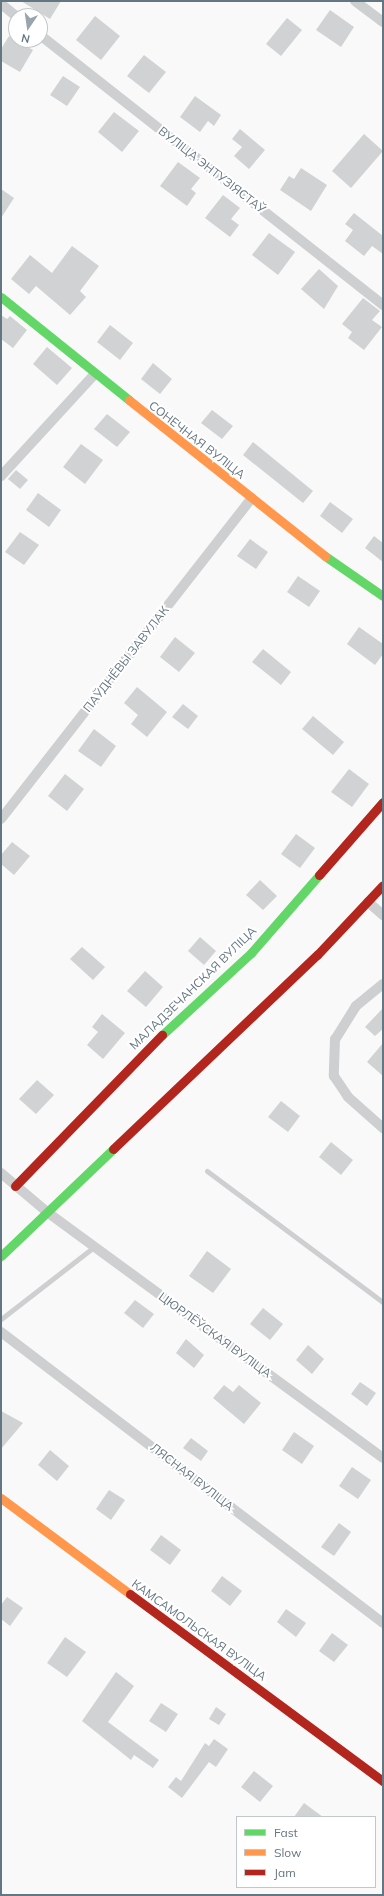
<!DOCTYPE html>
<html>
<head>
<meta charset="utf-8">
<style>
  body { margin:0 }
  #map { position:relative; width:384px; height:1896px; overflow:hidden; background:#f9f9f9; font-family:Mulish,sans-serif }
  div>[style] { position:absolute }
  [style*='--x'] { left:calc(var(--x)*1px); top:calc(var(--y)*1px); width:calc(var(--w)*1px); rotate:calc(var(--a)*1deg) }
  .building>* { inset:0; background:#d0d2d3 }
  .lane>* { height:5px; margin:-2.5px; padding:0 2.5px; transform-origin:2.5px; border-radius:2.5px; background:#cecfd0 }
  .street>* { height:10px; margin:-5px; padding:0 5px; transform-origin:5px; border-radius:5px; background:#cecfd0 }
  .fast>* { height:9px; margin:-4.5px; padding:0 4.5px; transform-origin:4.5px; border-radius:4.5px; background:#63d668 }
  .slow>* { height:9px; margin:-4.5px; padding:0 4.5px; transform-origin:4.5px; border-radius:4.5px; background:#ff974d }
  .jam>* { height:9px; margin:-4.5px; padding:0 4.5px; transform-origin:4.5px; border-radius:4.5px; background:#b3261e }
  span { translate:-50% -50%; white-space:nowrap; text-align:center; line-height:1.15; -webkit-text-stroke:4px #fff; paint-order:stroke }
  .street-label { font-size:12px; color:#657683 }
  .frame { position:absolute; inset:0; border:2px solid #657683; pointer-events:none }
  .legend { position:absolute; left:236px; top:1816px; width:140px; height:72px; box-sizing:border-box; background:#fff; border:1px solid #c1c8cd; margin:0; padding:5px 7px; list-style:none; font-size:12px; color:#657683 }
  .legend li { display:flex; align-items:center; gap:8px; height:20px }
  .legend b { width:20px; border:1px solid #c1c8cd }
  .north { position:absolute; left:8px; top:8px; width:40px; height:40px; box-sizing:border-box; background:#fff; border:1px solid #c1c8cd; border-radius:50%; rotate:193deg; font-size:11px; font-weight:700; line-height:16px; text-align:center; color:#657683 }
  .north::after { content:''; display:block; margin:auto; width:14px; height:18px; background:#99a4ac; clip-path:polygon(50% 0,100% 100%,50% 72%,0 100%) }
</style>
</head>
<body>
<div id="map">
  <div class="building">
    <div style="clip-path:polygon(21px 1px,61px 1px,50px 19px)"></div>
    <div style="clip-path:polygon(330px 10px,354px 27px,341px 47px,316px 30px)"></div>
    <div style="clip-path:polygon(95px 16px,120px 36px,101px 60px,76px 40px)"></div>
    <div style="clip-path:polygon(287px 18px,302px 30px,281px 56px,266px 44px)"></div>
    <div style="clip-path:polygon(9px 36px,33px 50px,20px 72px,1px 61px,1px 49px)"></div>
    <div style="clip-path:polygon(144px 55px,166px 72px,149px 93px,127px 76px)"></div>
    <div style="clip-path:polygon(63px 76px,80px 87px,67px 106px,50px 95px)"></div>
    <div style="clip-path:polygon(195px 96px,221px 115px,214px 126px,208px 121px,200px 132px,180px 117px)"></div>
    <div style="clip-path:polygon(114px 112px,139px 131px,122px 152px,98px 132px)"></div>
    <div style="clip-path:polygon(240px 129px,265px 150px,249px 169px,234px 156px,242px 147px,232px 139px)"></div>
    <div style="clip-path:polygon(364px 134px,383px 151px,351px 188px,332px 171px)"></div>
    <div style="clip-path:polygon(178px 162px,200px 178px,191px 189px,196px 193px,187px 206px,160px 186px)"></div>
    <div style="clip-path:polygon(301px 168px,327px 185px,311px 211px,280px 190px,289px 176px,294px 179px)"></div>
    <div style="clip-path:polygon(1px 189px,14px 198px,1px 218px)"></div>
    <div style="clip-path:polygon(223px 195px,240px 208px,231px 219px,239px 225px,230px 237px,205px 218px)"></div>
    <div style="clip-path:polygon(354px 213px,383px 236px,383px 254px,372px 246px,364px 256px,345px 241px,353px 230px,345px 224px)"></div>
    <div style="clip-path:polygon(269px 233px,295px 252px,278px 275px,252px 255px)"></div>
    <div style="clip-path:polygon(72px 246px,99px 266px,80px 291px,86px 297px,70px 315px,36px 286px,29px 294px,11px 279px,30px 255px,52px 273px)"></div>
    <div style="clip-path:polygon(319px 269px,338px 286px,324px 309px,301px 289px)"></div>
    <div style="clip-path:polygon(363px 298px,380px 311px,372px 320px,382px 327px,364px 350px,348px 338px,352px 332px,342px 324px)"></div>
    <div style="clip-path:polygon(1px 315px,7px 319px,10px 316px,27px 330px,13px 348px,1px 339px)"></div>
    <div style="clip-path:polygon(110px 325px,133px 343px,120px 360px,97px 342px)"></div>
    <div style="clip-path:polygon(47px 347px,72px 368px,57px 385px,33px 364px)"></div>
    <div style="clip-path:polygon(153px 363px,172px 379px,160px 394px,141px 379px)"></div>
    <div style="clip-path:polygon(212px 410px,233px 426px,222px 439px,201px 423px)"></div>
    <div style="clip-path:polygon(107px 414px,130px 432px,117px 447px,94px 429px)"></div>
    <div style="clip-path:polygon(253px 442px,313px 491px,303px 503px,243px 455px)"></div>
    <div style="clip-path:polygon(81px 444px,103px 460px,85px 484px,63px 467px)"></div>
    <div style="clip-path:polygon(16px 470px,28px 480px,20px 489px,8px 479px)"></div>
    <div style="clip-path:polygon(38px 493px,61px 510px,49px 527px,26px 510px)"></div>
    <div style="clip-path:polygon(330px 502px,353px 519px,342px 533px,320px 516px)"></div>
    <div style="clip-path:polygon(20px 532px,39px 545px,24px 565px,5px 552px)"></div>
    <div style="clip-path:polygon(374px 536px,383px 543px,383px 562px,365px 548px)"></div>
    <div style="clip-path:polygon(250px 539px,268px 552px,256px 569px,237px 556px)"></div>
    <div style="clip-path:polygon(298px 576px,320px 591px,309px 607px,287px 592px)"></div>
    <div style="clip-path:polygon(359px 627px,383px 644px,383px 654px,375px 665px,347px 644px)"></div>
    <div style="clip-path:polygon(175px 637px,195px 653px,179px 672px,160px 657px)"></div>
    <div style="clip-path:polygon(263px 649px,291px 672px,281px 685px,252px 662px)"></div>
    <div style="clip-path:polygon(137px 687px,167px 712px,147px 737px,131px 724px,138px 715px,124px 703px)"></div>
    <div style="clip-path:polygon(183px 704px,198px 716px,188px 729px,172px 717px)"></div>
    <div style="clip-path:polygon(313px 716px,344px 742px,333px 755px,302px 729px)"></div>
    <div style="clip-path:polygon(94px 729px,116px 746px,101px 767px,78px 751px)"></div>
    <div style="clip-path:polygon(349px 769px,369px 784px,352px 807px,331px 792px)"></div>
    <div style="clip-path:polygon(65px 774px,84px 789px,67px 811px,48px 796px)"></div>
    <div style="clip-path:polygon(296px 834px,315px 848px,300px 868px,281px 854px)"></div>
    <div style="clip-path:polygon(12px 842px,30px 856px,14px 875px,1px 864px,1px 855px)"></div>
    <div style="clip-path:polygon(260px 880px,277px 896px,263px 910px,246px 895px)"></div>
    <div style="clip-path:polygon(200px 937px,216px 951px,204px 965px,188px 951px)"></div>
    <div style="clip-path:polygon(82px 947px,105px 967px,93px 980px,70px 959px)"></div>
    <div style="clip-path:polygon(145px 971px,163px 987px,146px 1007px,127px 991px)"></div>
    <div style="clip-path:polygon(383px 1008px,383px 1029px,375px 1036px,365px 1027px)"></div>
    <div style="clip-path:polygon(102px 1014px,125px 1033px,103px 1059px,87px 1045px,98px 1032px,92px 1027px)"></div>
    <div style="clip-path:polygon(383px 1043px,383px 1076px,367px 1062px)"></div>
    <div style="clip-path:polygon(37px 1080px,54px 1095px,36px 1114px,19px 1099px)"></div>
    <div style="clip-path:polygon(281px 1101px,300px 1116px,288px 1132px,268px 1117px)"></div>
    <div style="clip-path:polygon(331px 1142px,353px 1160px,341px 1175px,319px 1157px)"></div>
    <div style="clip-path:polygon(207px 1251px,231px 1269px,213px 1293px,189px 1276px)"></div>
    <div style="clip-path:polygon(135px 1300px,154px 1314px,143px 1328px,124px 1313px)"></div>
    <div style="clip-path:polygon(263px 1308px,283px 1324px,270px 1340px,250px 1324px)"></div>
    <div style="clip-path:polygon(186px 1339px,204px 1355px,194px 1368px,176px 1353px)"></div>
    <div style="clip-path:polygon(308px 1345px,324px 1359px,312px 1374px,296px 1360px)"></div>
    <div style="clip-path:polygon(360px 1382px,376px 1393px,367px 1406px,351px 1394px)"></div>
    <div style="clip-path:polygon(224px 1385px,233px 1392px,239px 1385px,261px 1403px,244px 1424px,213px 1398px)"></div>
    <div style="clip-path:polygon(1px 1411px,23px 1423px,1px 1449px)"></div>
    <div style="clip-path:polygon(294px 1432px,314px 1446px,302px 1464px,282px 1450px)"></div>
    <div style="clip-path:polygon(191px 1438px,208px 1451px,201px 1461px,183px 1448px)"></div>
    <div style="clip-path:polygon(50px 1450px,69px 1466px,57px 1481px,38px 1465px)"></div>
    <div style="clip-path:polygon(352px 1467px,371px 1480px,358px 1499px,339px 1486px)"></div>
    <div style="clip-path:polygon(109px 1490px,125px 1500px,111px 1520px,96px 1509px)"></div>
    <div style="clip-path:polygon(339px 1523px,351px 1532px,334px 1556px,321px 1547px)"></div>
    <div style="clip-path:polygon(161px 1535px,181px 1550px,170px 1565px,150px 1550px)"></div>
    <div style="clip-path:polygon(222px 1576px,242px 1591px,230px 1606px,211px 1591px)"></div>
    <div style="clip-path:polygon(7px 1597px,23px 1608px,10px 1626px,1px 1619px,1px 1605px)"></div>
    <div style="clip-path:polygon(286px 1609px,306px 1623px,296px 1637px,277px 1622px)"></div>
    <div style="clip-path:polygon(332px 1633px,348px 1645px,334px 1662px,319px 1651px)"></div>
    <div style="clip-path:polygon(65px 1637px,86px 1652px,67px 1677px,47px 1663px)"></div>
    <div style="clip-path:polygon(116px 1672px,134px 1686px,108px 1722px,159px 1760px,153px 1768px,134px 1755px,131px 1760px,82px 1721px)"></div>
    <div style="clip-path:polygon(161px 1703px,178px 1714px,166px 1732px,149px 1721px)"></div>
    <div style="clip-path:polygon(216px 1707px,226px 1714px,219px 1725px,209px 1719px)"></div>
    <div style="clip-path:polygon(214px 1739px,228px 1749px,216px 1767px,209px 1762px,182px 1798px,168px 1787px,176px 1777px,181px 1781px,205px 1743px,209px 1746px)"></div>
    <div style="clip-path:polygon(254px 1771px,273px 1786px,260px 1802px,241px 1787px)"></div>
    <div style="clip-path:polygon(304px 1803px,323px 1817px,294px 1817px)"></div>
  </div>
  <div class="lane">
    <div style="--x:207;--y:1171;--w:219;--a:36.7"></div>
    <div style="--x:1;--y:1319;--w:119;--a:-37.8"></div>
  </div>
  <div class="street">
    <div style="--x:355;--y:1;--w:35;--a:37"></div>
    <div style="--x:1;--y:4;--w:19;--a:39"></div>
    <div style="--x:40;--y:35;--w:437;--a:38.2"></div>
    <div style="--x:1;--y:476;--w:137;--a:-47.4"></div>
    <div style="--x:1;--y:819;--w:407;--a:-52"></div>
    <div style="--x:368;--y:902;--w:20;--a:41"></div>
    <div style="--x:383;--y:984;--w:35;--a:141"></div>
    <div style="--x:356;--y:1006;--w:39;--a:122"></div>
    <div style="--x:335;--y:1039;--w:37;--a:92"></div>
    <div style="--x:334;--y:1076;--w:25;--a:56"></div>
    <div style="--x:348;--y:1097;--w:47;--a:41.5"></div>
    <div style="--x:1;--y:1173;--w:60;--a:40.3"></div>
    <div style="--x:47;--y:1212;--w:416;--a:36.2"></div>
    <div style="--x:1;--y:1332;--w:480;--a:37.3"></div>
  </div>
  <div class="fast">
    <div style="--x:1;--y:297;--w:164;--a:38.8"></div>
    <div style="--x:325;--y:556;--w:70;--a:34.6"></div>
    <div style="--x:162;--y:1035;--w:121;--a:-42.7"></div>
    <div style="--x:251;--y:953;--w:103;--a:-48.9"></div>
    <div style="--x:1;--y:1256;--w:155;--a:-43.7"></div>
  </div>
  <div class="slow">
    <div style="--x:129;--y:400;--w:251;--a:38.5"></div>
    <div style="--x:1;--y:1498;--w:161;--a:36.7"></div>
  </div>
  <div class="jam">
    <div style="--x:319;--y:875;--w:97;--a:-48.8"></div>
    <div style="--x:113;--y:1149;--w:282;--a:-43.6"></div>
    <div style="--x:317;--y:955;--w:96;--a:-46.7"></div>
    <div style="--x:15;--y:1186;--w:211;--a:-45.8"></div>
    <div style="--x:130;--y:1594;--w:315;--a:36.5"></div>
  </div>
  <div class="street-label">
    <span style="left:212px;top:170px;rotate:38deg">ВУЛІЦА ЭНТУЗІЯСТАЎ</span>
    <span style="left:197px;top:440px;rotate:38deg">СОНЕЧНАЯ ВУЛІЦА</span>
    <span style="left:126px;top:659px;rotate:-52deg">ПАЎДНЁВЫ ЗАВУЛАК</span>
    <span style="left:193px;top:988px;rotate:-44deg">МАЛАДЗЕЧАНСКАЯ ВУЛІЦА</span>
    <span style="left:215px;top:1335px;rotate:36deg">ЦЮРЛЁЎСКАЯ ВУЛІЦА</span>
    <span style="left:192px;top:1477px;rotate:38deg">ЛЯСНАЯ ВУЛІЦА</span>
    <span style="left:199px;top:1630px;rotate:36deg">КАМСАМОЛЬСКАЯ ВУЛІЦА</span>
  </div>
  <div class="frame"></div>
  <ul class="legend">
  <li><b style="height:5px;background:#63d668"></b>Fast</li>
  <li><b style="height:5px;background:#ff974d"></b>Slow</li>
  <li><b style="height:5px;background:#b3261e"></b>Jam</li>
  </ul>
  <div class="north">N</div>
</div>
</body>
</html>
